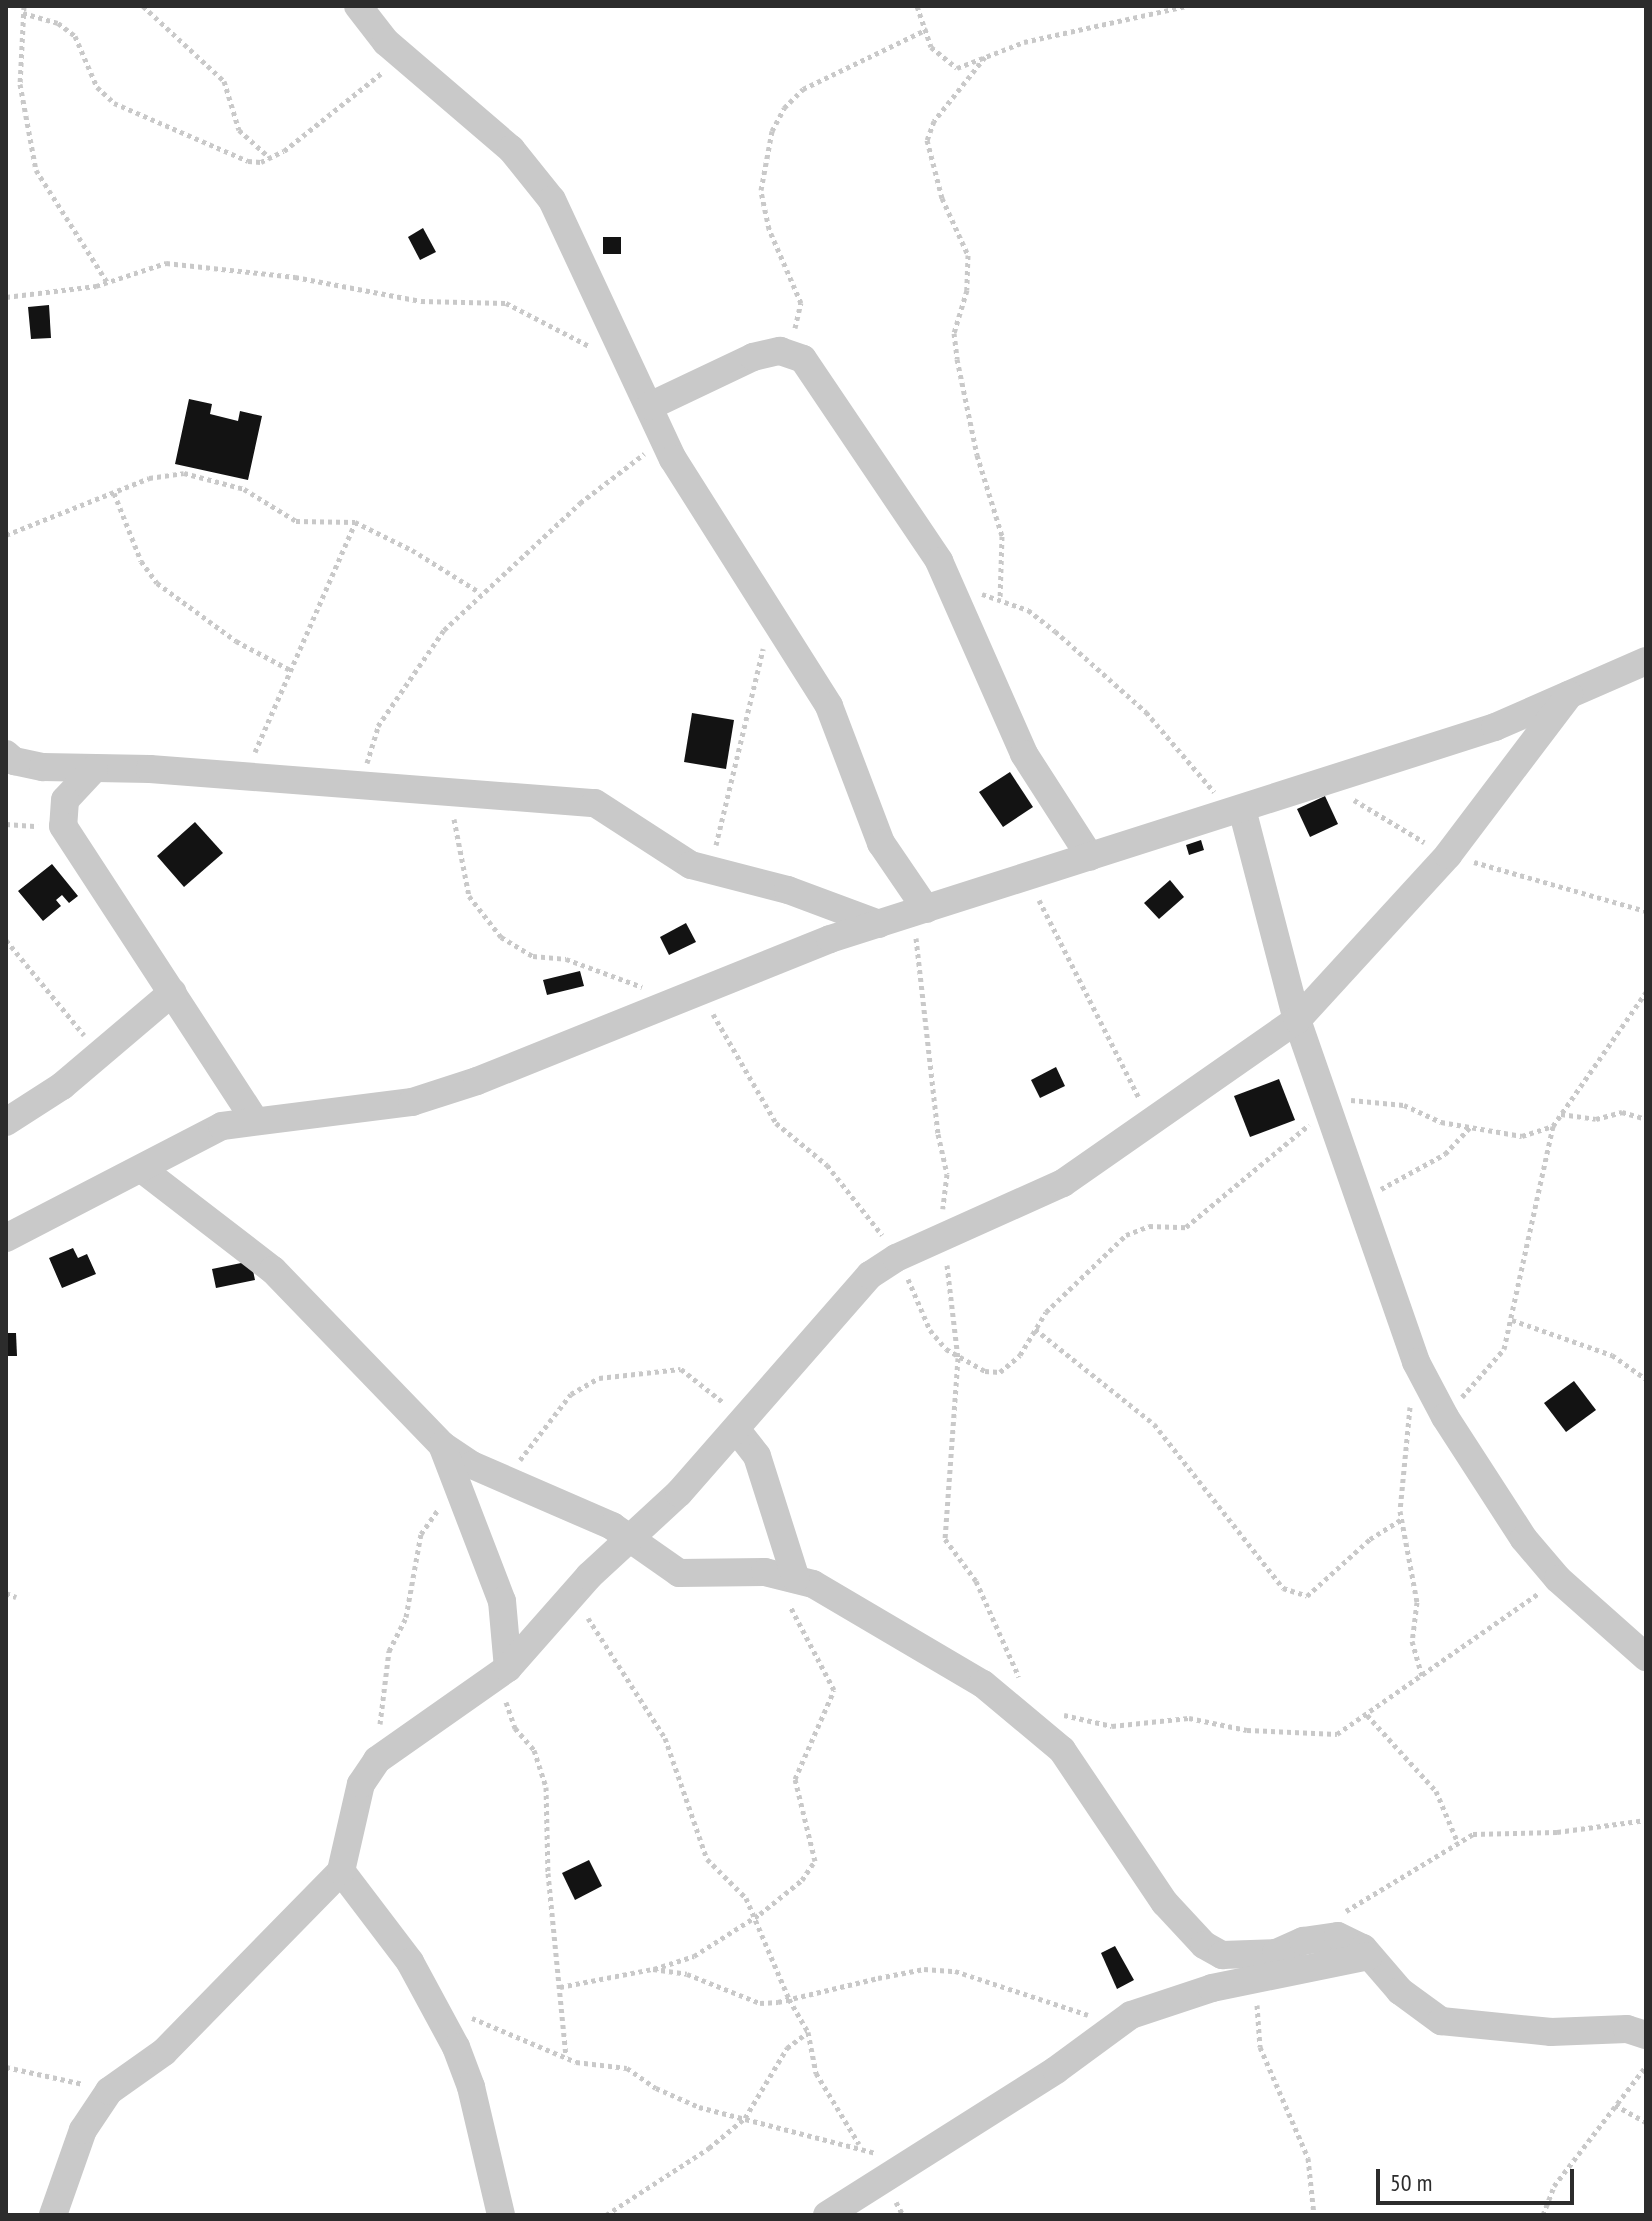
<!DOCTYPE html>
<html>
<head>
<meta charset="utf-8">
<style>
  body { margin:0 }
  #map { position:relative; width:1652px; height:2221px; overflow:hidden; background:#fff; font-family:"PT Sans Narrow",sans-serif }
  div>[style] { position:absolute }
  [style*='--x'] { left:calc(var(--x)*1px); top:calc(var(--y)*1px); width:calc(var(--w)*1px); rotate:calc(var(--a)*1deg) }
  .building>* { inset:0; background:#131313 }
  .path>* { height:5px; margin-top:-2.5px; transform-origin:0; background:repeating-linear-gradient(90deg,#c9c9c9 0 4px,transparent 0 8px) }
  .minor>* { height:28px; margin:-14px; padding:0 14px; transform-origin:14px; border-radius:14px; background:#c9c9c9 }
  span { translate:-50% -50%; white-space:nowrap; text-align:center; line-height:1.15; -webkit-text-stroke:8px #fff; paint-order:stroke }
  .frame { position:absolute; inset:0; border:8px solid #2c2c2c; pointer-events:none }
  .scale { position:absolute; left:1376px; top:2169px; width:198px; height:36px; box-sizing:border-box; border:4px solid #2c2c2c; border-top:0; padding-left:10px; font-size:24px; line-height:28px; white-space:nowrap; color:#2c2c2c; -webkit-text-stroke:6px #fff; paint-order:stroke }
</style>
</head>
<body>
<div id="map">
  <div class="building">
    <div style="clip-path:polygon(423px 228px,436px 252px,420px 260px,408px 237px)"></div>
    <div style="clip-path:polygon(603px 237px,621px 237px,621px 254px,603px 254px)"></div>
    <div style="clip-path:polygon(49px 305px,51px 338px,31px 339px,28px 307px)"></div>
    <div style="clip-path:polygon(189px 399px,212px 404px,210px 414px,238px 421px,240px 411px,262px 416px,248px 480px,175px 464px)"></div>
    <div style="clip-path:polygon(692px 713px,734px 720px,726px 769px,684px 762px)"></div>
    <div style="clip-path:polygon(1010px 772px,1033px 807px,1003px 827px,979px 792px)"></div>
    <div style="clip-path:polygon(1325px 796px,1338px 824px,1310px 837px,1297px 809px)"></div>
    <div style="clip-path:polygon(195px 822px,223px 853px,184px 887px,157px 856px)"></div>
    <div style="clip-path:polygon(1201px 840px,1204px 850px,1189px 855px,1186px 845px)"></div>
    <div style="clip-path:polygon(52px 864px,78px 896px,69px 903px,62px 895px,56px 900px,61px 906px,43px 921px,18px 891px)"></div>
    <div style="clip-path:polygon(1170px 880px,1184px 897px,1159px 919px,1144px 903px)"></div>
    <div style="clip-path:polygon(686px 923px,696px 942px,669px 955px,660px 937px)"></div>
    <div style="clip-path:polygon(580px 971px,584px 986px,547px 995px,543px 980px)"></div>
    <div style="clip-path:polygon(1056px 1067px,1065px 1086px,1040px 1098px,1031px 1080px)"></div>
    <div style="clip-path:polygon(1279px 1079px,1295px 1120px,1250px 1137px,1234px 1096px)"></div>
    <div style="clip-path:polygon(73px 1248px,78px 1258px,87px 1254px,96px 1274px,62px 1288px,49px 1258px)"></div>
    <div style="clip-path:polygon(251px 1261px,255px 1280px,216px 1288px,212px 1269px)"></div>
    <div style="clip-path:polygon(6px 1333px,16px 1333px,17px 1356px,6px 1356px)"></div>
    <div style="clip-path:polygon(1574px 1381px,1596px 1410px,1566px 1432px,1544px 1403px)"></div>
    <div style="clip-path:polygon(589px 1860px,602px 1886px,575px 1900px,562px 1873px)"></div>
    <div style="clip-path:polygon(1115px 1946px,1134px 1980px,1117px 1989px,1101px 1953px)"></div>
  </div>
  <div class="path">
    <div style="--x:24;--y:6;--w:78;--a:92.9"></div>
    <div style="--x:20;--y:84;--w:87;--a:79.5"></div>
    <div style="--x:36;--y:170;--w:133;--a:57.6"></div>
    <div style="--x:143;--y:6;--w:110;--a:42.8"></div>
    <div style="--x:224;--y:81;--w:51;--a:73"></div>
    <div style="--x:239;--y:130;--w:42;--a:42.1"></div>
    <div style="--x:917;--y:6;--w:43;--a:71.1"></div>
    <div style="--x:931;--y:47;--w:33;--a:39"></div>
    <div style="--x:957;--y:68;--w:72;--a:-21.2"></div>
    <div style="--x:1024;--y:42;--w:167;--a:-12.5"></div>
    <div style="--x:23;--y:13;--w:36;--a:16"></div>
    <div style="--x:58;--y:23;--w:21;--a:37"></div>
    <div style="--x:75;--y:36;--w:56;--a:66.7"></div>
    <div style="--x:97;--y:87;--w:23;--a:43"></div>
    <div style="--x:114;--y:103;--w:146;--a:23.4"></div>
    <div style="--x:248;--y:161;--w:13;--a:4"></div>
    <div style="--x:261;--y:162;--w:25;--a:-26"></div>
    <div style="--x:284;--y:151;--w:127;--a:-38.6"></div>
    <div style="--x:985;--y:57;--w:82;--a:128.6"></div>
    <div style="--x:934;--y:121;--w:20;--a:110"></div>
    <div style="--x:927;--y:140;--w:60;--a:75.5"></div>
    <div style="--x:942;--y:198;--w:63;--a:65.5"></div>
    <div style="--x:968;--y:255;--w:35;--a:92"></div>
    <div style="--x:967;--y:290;--w:45;--a:106.8"></div>
    <div style="--x:954;--y:333;--w:26;--a:83"></div>
    <div style="--x:957;--y:359;--w:98;--a:78.2"></div>
    <div style="--x:977;--y:455;--w:85;--a:72.8"></div>
    <div style="--x:1002;--y:536;--w:62;--a:91.8"></div>
    <div style="--x:6;--y:297;--w:91;--a:-7"></div>
    <div style="--x:96;--y:286;--w:74;--a:-18.2"></div>
    <div style="--x:166;--y:263;--w:130;--a:6.2"></div>
    <div style="--x:295;--y:277;--w:128;--a:10.8"></div>
    <div style="--x:421;--y:301;--w:85;--a:1.3"></div>
    <div style="--x:506;--y:303;--w:93;--a:27.4"></div>
    <div style="--x:795;--y:328;--w:26;--a:-77"></div>
    <div style="--x:801;--y:303;--w:81;--a:-113.4"></div>
    <div style="--x:769;--y:229;--w:40;--a:-102"></div>
    <div style="--x:761;--y:190;--w:60;--a:-79.4"></div>
    <div style="--x:772;--y:131;--w:26;--a:-62"></div>
    <div style="--x:784;--y:108;--w:27;--a:-45"></div>
    <div style="--x:803;--y:89;--w:138;--a:-25.8"></div>
    <div style="--x:114;--y:493;--w:73;--a:68.3"></div>
    <div style="--x:141;--y:561;--w:27;--a:54"></div>
    <div style="--x:157;--y:583;--w:98;--a:36.3"></div>
    <div style="--x:236;--y:641;--w:61;--a:28.2"></div>
    <div style="--x:6;--y:535;--w:154;--a:-21.7"></div>
    <div style="--x:149;--y:478;--w:35;--a:-8"></div>
    <div style="--x:184;--y:473;--w:62;--a:14.9"></div>
    <div style="--x:244;--y:489;--w:61;--a:31.6"></div>
    <div style="--x:296;--y:521;--w:59;--a:1"></div>
    <div style="--x:355;--y:522;--w:64;--a:26.2"></div>
    <div style="--x:412;--y:550;--w:79;--a:32.1"></div>
    <div style="--x:982;--y:594;--w:49;--a:19.2"></div>
    <div style="--x:1028;--y:610;--w:34;--a:38"></div>
    <div style="--x:1055;--y:631;--w:122;--a:41.7"></div>
    <div style="--x:1146;--y:712;--w:105;--a:49.6"></div>
    <div style="--x:255;--y:752;--w:250;--a:-66.4"></div>
    <div style="--x:367;--y:763;--w:39;--a:-73"></div>
    <div style="--x:378;--y:726;--w:116;--a:-55.5"></div>
    <div style="--x:444;--y:630;--w:186;--a:-43"></div>
    <div style="--x:580;--y:503;--w:81;--a:-37.4"></div>
    <div style="--x:1354;--y:800;--w:82;--a:31"></div>
    <div style="--x:454;--y:819;--w:78;--a:79"></div>
    <div style="--x:469;--y:896;--w:52;--a:52"></div>
    <div style="--x:501;--y:937;--w:37;--a:31"></div>
    <div style="--x:533;--y:956;--w:33;--a:5"></div>
    <div style="--x:566;--y:959;--w:81;--a:20.2"></div>
    <div style="--x:6;--y:824;--w:32;--a:4"></div>
    <div style="--x:716;--y:845;--w:202;--a:-76.5"></div>
    <div style="--x:1474;--y:862;--w:179;--a:15.9"></div>
    <div style="--x:1039;--y:900;--w:222;--a:63.2"></div>
    <div style="--x:916;--y:938;--w:197;--a:83.6"></div>
    <div style="--x:938;--y:1134;--w:41;--a:77.3"></div>
    <div style="--x:947;--y:1174;--w:35;--a:97"></div>
    <div style="--x:6;--y:940;--w:123;--a:50.6"></div>
    <div style="--x:713;--y:1014;--w:126;--a:60"></div>
    <div style="--x:776;--y:1123;--w:66;--a:39.5"></div>
    <div style="--x:827;--y:1165;--w:89;--a:51.8"></div>
    <div style="--x:1351;--y:1100;--w:53;--a:5.4"></div>
    <div style="--x:1404;--y:1105;--w:41;--a:24.7"></div>
    <div style="--x:1441;--y:1122;--w:82;--a:9.8"></div>
    <div style="--x:1522;--y:1136;--w:33;--a:-18"></div>
    <div style="--x:1561;--y:1114;--w:35;--a:8"></div>
    <div style="--x:1596;--y:1119;--w:27;--a:-15"></div>
    <div style="--x:1622;--y:1112;--w:25;--a:16"></div>
    <div style="--x:1381;--y:1189;--w:73;--a:-28.7"></div>
    <div style="--x:1445;--y:1154;--w:38;--a:-47"></div>
    <div style="--x:947;--y:1265;--w:94;--a:83.3"></div>
    <div style="--x:958;--y:1358;--w:181;--a:94.1"></div>
    <div style="--x:945;--y:1539;--w:52;--a:53.6"></div>
    <div style="--x:976;--y:1581;--w:105;--a:65.9"></div>
    <div style="--x:908;--y:1279;--w:56;--a:66.7"></div>
    <div style="--x:930;--y:1330;--w:25;--a:50"></div>
    <div style="--x:946;--y:1349;--w:45;--a:29.4"></div>
    <div style="--x:985;--y:1371;--w:15;--a:4"></div>
    <div style="--x:1000;--y:1372;--w:26;--a:-40"></div>
    <div style="--x:1020;--y:1355;--w:50;--a:-58.8"></div>
    <div style="--x:1046;--y:1312;--w:111;--a:-43.9"></div>
    <div style="--x:1126;--y:1235;--w:25;--a:-21"></div>
    <div style="--x:1149;--y:1226;--w:37;--a:2"></div>
    <div style="--x:1186;--y:1227;--w:160;--a:-39.7"></div>
    <div style="--x:1512;--y:1320;--w:106;--a:19.3"></div>
    <div style="--x:1612;--y:1355;--w:42;--a:35.2"></div>
    <div style="--x:1035;--y:1329;--w:152;--a:38.6"></div>
    <div style="--x:1154;--y:1424;--w:209;--a:51.8"></div>
    <div style="--x:1283;--y:1588;--w:25;--a:18"></div>
    <div style="--x:1307;--y:1596;--w:85;--a:-42.1"></div>
    <div style="--x:1370;--y:1539;--w:36;--a:-32"></div>
    <div style="--x:1462;--y:1397;--w:64;--a:-48.8"></div>
    <div style="--x:1504;--y:1349;--w:228;--a:-77.6"></div>
    <div style="--x:1553;--y:1126;--w:163;--a:-55.2"></div>
    <div style="--x:1410;--y:1407;--w:104;--a:95.5"></div>
    <div style="--x:1400;--y:1511;--w:93;--a:79.4"></div>
    <div style="--x:1417;--y:1602;--w:39;--a:97"></div>
    <div style="--x:1412;--y:1641;--w:36;--a:74"></div>
    <div style="--x:520;--y:1460;--w:83;--a:-52.3"></div>
    <div style="--x:571;--y:1394;--w:32;--a:-30"></div>
    <div style="--x:599;--y:1378;--w:82;--a:-6.3"></div>
    <div style="--x:681;--y:1369;--w:55;--a:38.3"></div>
    <div style="--x:6;--y:1593;--w:11;--a:22"></div>
    <div style="--x:588;--y:1618;--w:143;--a:57.3"></div>
    <div style="--x:665;--y:1738;--w:128;--a:70.9"></div>
    <div style="--x:707;--y:1859;--w:55;--a:45"></div>
    <div style="--x:746;--y:1898;--w:110;--a:66.9"></div>
    <div style="--x:789;--y:1999;--w:38;--a:60"></div>
    <div style="--x:808;--y:2032;--w:42;--a:79"></div>
    <div style="--x:816;--y:2073;--w:83;--a:58.8"></div>
    <div style="--x:506;--y:1702;--w:28;--a:71"></div>
    <div style="--x:515;--y:1728;--w:29;--a:49"></div>
    <div style="--x:534;--y:1750;--w:39;--a:72"></div>
    <div style="--x:546;--y:1787;--w:86;--a:88.7"></div>
    <div style="--x:548;--y:1873;--w:184;--a:84.4"></div>
    <div style="--x:1064;--y:1715;--w:49;--a:12.9"></div>
    <div style="--x:1112;--y:1726;--w:77;--a:-5.9"></div>
    <div style="--x:1189;--y:1718;--w:59;--a:11.7"></div>
    <div style="--x:1247;--y:1730;--w:90;--a:2.5"></div>
    <div style="--x:1337;--y:1734;--w:245;--a:-34.9"></div>
    <div style="--x:1367;--y:1715;--w:103;--a:47.8"></div>
    <div style="--x:1436;--y:1791;--w:56;--a:67.1"></div>
    <div style="--x:380;--y:1724;--w:74;--a:-83"></div>
    <div style="--x:389;--y:1651;--w:38;--a:-63"></div>
    <div style="--x:406;--y:1617;--w:84;--a:-79.8"></div>
    <div style="--x:421;--y:1534;--w:29;--a:-55"></div>
    <div style="--x:1346;--y:1911;--w:149;--a:-31.2"></div>
    <div style="--x:1473;--y:1834;--w:84;--a:-1.4"></div>
    <div style="--x:1557;--y:1832;--w:90;--a:-7.7"></div>
    <div style="--x:654;--y:1969;--w:42;--a:-18"></div>
    <div style="--x:694;--y:1956;--w:78;--a:-32.5"></div>
    <div style="--x:760;--y:1914;--w:54;--a:-39"></div>
    <div style="--x:802;--y:1880;--w:23;--a:-56"></div>
    <div style="--x:815;--y:1861;--w:84;--a:-103.7"></div>
    <div style="--x:795;--y:1779;--w:97;--a:-66.3"></div>
    <div style="--x:834;--y:1690;--w:95;--a:-117.6"></div>
    <div style="--x:560;--y:1987;--w:95;--a:-11"></div>
    <div style="--x:653;--y:1969;--w:34;--a:8"></div>
    <div style="--x:687;--y:1974;--w:79;--a:21.7"></div>
    <div style="--x:760;--y:2003;--w:18;--a:-3"></div>
    <div style="--x:778;--y:2002;--w:103;--a:-13.5"></div>
    <div style="--x:878;--y:1978;--w:47;--a:-11.1"></div>
    <div style="--x:924;--y:1969;--w:31;--a:4"></div>
    <div style="--x:955;--y:1971;--w:140;--a:18.3"></div>
    <div style="--x:1257;--y:2005;--w:42;--a:85.9"></div>
    <div style="--x:1260;--y:2047;--w:121;--a:66.6"></div>
    <div style="--x:1308;--y:2158;--w:57;--a:84"></div>
    <div style="--x:472;--y:2018;--w:113;--a:22.9"></div>
    <div style="--x:576;--y:2062;--w:51;--a:6.7"></div>
    <div style="--x:627;--y:2068;--w:35;--a:35"></div>
    <div style="--x:656;--y:2088;--w:47;--a:23.8"></div>
    <div style="--x:699;--y:2107;--w:183;--a:14.6"></div>
    <div style="--x:6;--y:2067;--w:79;--a:12.4"></div>
    <div style="--x:1615;--y:2105;--w:35;--a:29"></div>
    <div style="--x:896;--y:2202;--w:15;--a:62"></div>
    <div style="--x:606;--y:2215;--w:123;--a:-33"></div>
    <div style="--x:709;--y:2148;--w:47;--a:-39.8"></div>
    <div style="--x:745;--y:2118;--w:82;--a:-59"></div>
    <div style="--x:787;--y:2048;--w:26;--a:-37"></div>
    <div style="--x:1543;--y:2215;--w:31;--a:-69"></div>
    <div style="--x:1554;--y:2186;--w:151;--a:-52.5"></div>
  </div>
  <div class="minor">
    <div style="--x:358;--y:6;--w:46;--a:52.1"></div>
    <div style="--x:386;--y:42;--w:165;--a:40.6"></div>
    <div style="--x:511;--y:149;--w:65;--a:51.2"></div>
    <div style="--x:552;--y:200;--w:286;--a:65"></div>
    <div style="--x:673;--y:459;--w:292;--a:57.7"></div>
    <div style="--x:829;--y:706;--w:147;--a:69.2"></div>
    <div style="--x:881;--y:843;--w:80;--a:55.7"></div>
    <div style="--x:650;--y:406;--w:114;--a:-25.4"></div>
    <div style="--x:753;--y:357;--w:28;--a:-13"></div>
    <div style="--x:780;--y:351;--w:24;--a:19"></div>
    <div style="--x:803;--y:359;--w:244;--a:56"></div>
    <div style="--x:939;--y:561;--w:211;--a:66.2"></div>
    <div style="--x:1024;--y:754;--w:122;--a:57.3"></div>
    <div style="--x:6;--y:754;--w:11;--a:41"></div>
    <div style="--x:14;--y:761;--w:30;--a:12"></div>
    <div style="--x:43;--y:767;--w:107;--a:1.1"></div>
    <div style="--x:150;--y:769;--w:446;--a:4.4"></div>
    <div style="--x:595;--y:803;--w:114;--a:32.9"></div>
    <div style="--x:691;--y:865;--w:100;--a:14.5"></div>
    <div style="--x:788;--y:890;--w:97;--a:20.5"></div>
    <div style="--x:94;--y:769;--w:42;--a:133.1"></div>
    <div style="--x:65;--y:800;--w:26;--a:94"></div>
    <div style="--x:63;--y:826;--w:348;--a:56.9"></div>
    <div style="--x:1242;--y:809;--w:218;--a:75.4"></div>
    <div style="--x:1297;--y:1020;--w:362;--a:70.8"></div>
    <div style="--x:1416;--y:1362;--w:62;--a:62.2"></div>
    <div style="--x:1445;--y:1417;--w:145;--a:57.1"></div>
    <div style="--x:1524;--y:1539;--w:52;--a:49.6"></div>
    <div style="--x:1558;--y:1579;--w:118;--a:41.6"></div>
    <div style="--x:6;--y:1122;--w:67;--a:-32.7"></div>
    <div style="--x:62;--y:1086;--w:145;--a:-40.3"></div>
    <div style="--x:143;--y:1170;--w:164;--a:37.6"></div>
    <div style="--x:273;--y:1270;--w:243;--a:46"></div>
    <div style="--x:442;--y:1445;--w:36;--a:34"></div>
    <div style="--x:472;--y:1465;--w:153;--a:23.5"></div>
    <div style="--x:612;--y:1526;--w:82;--a:35"></div>
    <div style="--x:679;--y:1573;--w:86;--a:-0.7"></div>
    <div style="--x:765;--y:1572;--w:49;--a:14"></div>
    <div style="--x:813;--y:1584;--w:197;--a:30.5"></div>
    <div style="--x:983;--y:1684;--w:103;--a:39.9"></div>
    <div style="--x:1062;--y:1750;--w:184;--a:56.1"></div>
    <div style="--x:1165;--y:1903;--w:57;--a:47.1"></div>
    <div style="--x:1204;--y:1945;--w:21;--a:29"></div>
    <div style="--x:1222;--y:1955;--w:54;--a:-2.1"></div>
    <div style="--x:1276;--y:1953;--w:30;--a:-24"></div>
    <div style="--x:1303;--y:1941;--w:35;--a:-8"></div>
    <div style="--x:1338;--y:1936;--w:28;--a:26"></div>
    <div style="--x:1363;--y:1948;--w:57;--a:49.3"></div>
    <div style="--x:1400;--y:1991;--w:51;--a:36.2"></div>
    <div style="--x:1441;--y:2021;--w:111;--a:5.7"></div>
    <div style="--x:1551;--y:2032;--w:76;--a:-2.3"></div>
    <div style="--x:1627;--y:2029;--w:20;--a:18"></div>
    <div style="--x:6;--y:1238;--w:243;--a:-27.4"></div>
    <div style="--x:222;--y:1126;--w:192;--a:-7.2"></div>
    <div style="--x:412;--y:1102;--w:68;--a:-17.9"></div>
    <div style="--x:477;--y:1081;--w:380;--a:-21.9"></div>
    <div style="--x:830;--y:939;--w:698;--a:-17.68"></div>
    <div style="--x:1495;--y:727;--w:165;--a:-23.6"></div>
    <div style="--x:736;--y:1429;--w:34;--a:52"></div>
    <div style="--x:757;--y:1456;--w:129;--a:72.4"></div>
    <div style="--x:442;--y:1445;--w:167;--a:69"></div>
    <div style="--x:502;--y:1601;--w:67;--a:84.9"></div>
    <div style="--x:341;--y:1871;--w:114;--a:52.8"></div>
    <div style="--x:410;--y:1962;--w:97;--a:61.6"></div>
    <div style="--x:456;--y:2047;--w:43;--a:69.4"></div>
    <div style="--x:471;--y:2087;--w:131;--a:76.8"></div>
    <div style="--x:53;--y:2215;--w:90;--a:-70.6"></div>
    <div style="--x:83;--y:2130;--w:47;--a:-56.3"></div>
    <div style="--x:109;--y:2091;--w:67;--a:-35.3"></div>
    <div style="--x:164;--y:2052;--w:253;--a:-45.6"></div>
    <div style="--x:341;--y:1871;--w:89;--a:-77.1"></div>
    <div style="--x:361;--y:1784;--w:29;--a:-56"></div>
    <div style="--x:377;--y:1760;--w:160;--a:-35.1"></div>
    <div style="--x:508;--y:1668;--w:123;--a:-48.6"></div>
    <div style="--x:589;--y:1576;--w:122;--a:-42.7"></div>
    <div style="--x:679;--y:1493;--w:290;--a:-48.8"></div>
    <div style="--x:870;--y:1275;--w:31;--a:-33"></div>
    <div style="--x:896;--y:1258;--w:183;--a:-24.2"></div>
    <div style="--x:1063;--y:1183;--w:285;--a:-34.9"></div>
    <div style="--x:1297;--y:1020;--w:224;--a:-47.5"></div>
    <div style="--x:1448;--y:855;--w:201;--a:-52.9"></div>
    <div style="--x:827;--y:2215;--w:271;--a:-32.3"></div>
    <div style="--x:1056;--y:2070;--w:93;--a:-36.3"></div>
    <div style="--x:1131;--y:2015;--w:85;--a:-18.4"></div>
    <div style="--x:1212;--y:1988;--w:160;--a:-11.5"></div>
  </div>
  <div class="frame"></div>
  <div class="scale">50 m</div>
</div>
</body>
</html>
